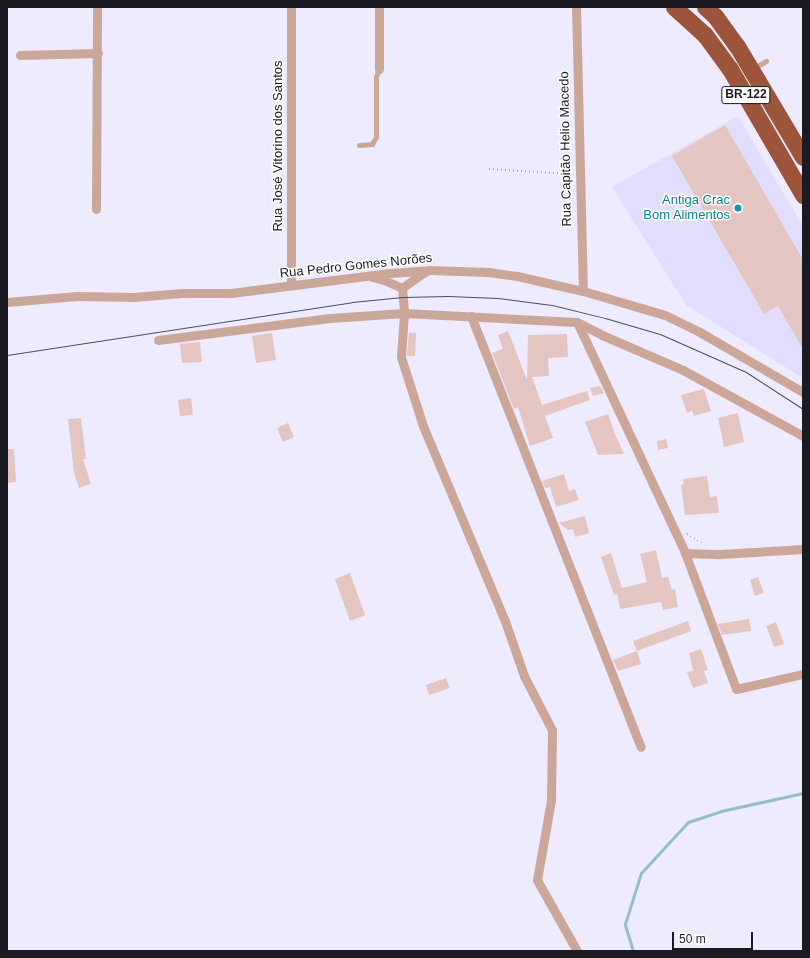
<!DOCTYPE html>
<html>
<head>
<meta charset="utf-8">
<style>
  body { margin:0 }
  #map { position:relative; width:810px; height:958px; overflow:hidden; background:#eeeaff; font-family:Arial,sans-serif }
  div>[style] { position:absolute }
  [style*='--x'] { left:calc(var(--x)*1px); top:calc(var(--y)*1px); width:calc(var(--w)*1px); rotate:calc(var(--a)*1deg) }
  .built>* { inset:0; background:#e2dcfd }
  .stream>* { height:3px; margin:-1.5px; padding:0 1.5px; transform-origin:1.5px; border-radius:1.5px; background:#97bfc1 }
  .building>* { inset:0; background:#e3c5c2 }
  .path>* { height:2px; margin-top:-1px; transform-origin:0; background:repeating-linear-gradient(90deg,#aba8b9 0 1px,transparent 0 4px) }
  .lane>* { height:4.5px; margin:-2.25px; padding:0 2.25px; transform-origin:2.25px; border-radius:2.25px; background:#cba79a }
  .street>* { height:9px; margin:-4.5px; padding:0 4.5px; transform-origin:4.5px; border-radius:4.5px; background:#cba79a }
  .highway>* { height:17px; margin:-8.5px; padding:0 8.5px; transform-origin:8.5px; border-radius:8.5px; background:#9c553a }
  .tram>* { height:1px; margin:-0.5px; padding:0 0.5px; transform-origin:0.5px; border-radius:0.5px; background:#4f4d59 }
  .dots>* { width:11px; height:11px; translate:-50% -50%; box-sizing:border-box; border:2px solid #fff; border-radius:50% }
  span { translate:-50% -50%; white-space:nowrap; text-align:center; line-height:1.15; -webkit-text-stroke:3px #fff; paint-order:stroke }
  .shield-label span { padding:1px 3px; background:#fff; border:1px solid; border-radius:3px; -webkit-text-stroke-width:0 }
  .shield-label { font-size:12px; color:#1b1922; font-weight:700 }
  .street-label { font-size:13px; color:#1b1922 }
  .culture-label { font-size:13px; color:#0d838f }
  .right { translate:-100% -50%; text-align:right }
  .frame { position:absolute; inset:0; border:8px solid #1b1922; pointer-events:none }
  .scale { position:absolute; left:672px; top:932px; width:81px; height:18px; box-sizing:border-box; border:2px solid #1b1922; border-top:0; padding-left:5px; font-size:12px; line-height:14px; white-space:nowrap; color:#1b1922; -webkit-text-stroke:3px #fff; paint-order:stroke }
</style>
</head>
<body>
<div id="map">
  <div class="built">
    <div style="clip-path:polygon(738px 116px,803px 226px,803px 378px,686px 305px,612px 187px)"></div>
  </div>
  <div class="stream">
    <div style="--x:633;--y:951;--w:28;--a:-107"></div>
    <div style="--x:625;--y:924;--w:53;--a:-72.6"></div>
    <div style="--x:641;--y:873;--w:69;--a:-47.3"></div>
    <div style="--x:688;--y:822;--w:35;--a:-18"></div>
    <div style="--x:721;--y:811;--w:84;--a:-12.4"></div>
  </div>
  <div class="building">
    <div style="clip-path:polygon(725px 125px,803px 260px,803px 349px,778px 306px,764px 314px,672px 156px)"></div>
    <div style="clip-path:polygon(508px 331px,527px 380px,528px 335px,567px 334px,568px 357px,548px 358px,549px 376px,532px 377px,542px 405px,587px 391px,590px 400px,545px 416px,553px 438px,530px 446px,518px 407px,514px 409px,492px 353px,503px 349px,498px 335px)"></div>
    <div style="clip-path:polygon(272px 333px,276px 360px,256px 363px,252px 336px)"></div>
    <div style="clip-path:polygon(409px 333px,416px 333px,415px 356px,407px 356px)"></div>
    <div style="clip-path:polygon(200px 342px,202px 362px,182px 363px,180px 344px)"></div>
    <div style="clip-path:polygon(600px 386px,604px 393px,593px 396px,590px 388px)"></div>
    <div style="clip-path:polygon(704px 389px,711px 411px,694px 416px,692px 411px,687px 413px,681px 395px)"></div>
    <div style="clip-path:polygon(191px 398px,193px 415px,180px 416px,178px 400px)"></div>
    <div style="clip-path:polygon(738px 413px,744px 442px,724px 447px,718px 418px)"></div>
    <div style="clip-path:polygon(608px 414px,615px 434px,624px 454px,598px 455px,585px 422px)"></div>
    <div style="clip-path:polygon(81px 418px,86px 459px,83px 459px,91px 484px,79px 488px,74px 473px,68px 419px)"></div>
    <div style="clip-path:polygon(288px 423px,294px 437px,283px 442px,277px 428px)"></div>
    <div style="clip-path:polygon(666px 439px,668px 448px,658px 450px,657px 441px)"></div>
    <div style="clip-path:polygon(7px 449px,14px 449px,16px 482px,7px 483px)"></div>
    <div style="clip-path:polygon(564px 474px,569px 491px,575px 489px,579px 500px,556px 507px,550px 487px,545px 488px,542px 481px)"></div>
    <div style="clip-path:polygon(707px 476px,710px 497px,717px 496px,719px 513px,685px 515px,681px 485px,684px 484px,683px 479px)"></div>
    <div style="clip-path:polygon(585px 516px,589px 533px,575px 537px,573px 529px,568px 530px,559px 523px)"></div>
    <div style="clip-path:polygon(656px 550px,662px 578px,668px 577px,672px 590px,675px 589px,678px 607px,663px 610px,661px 602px,620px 609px,617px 594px,614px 595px,601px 557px,611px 553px,622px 588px,647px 582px,640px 554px)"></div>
    <div style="clip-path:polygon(350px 573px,365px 615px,350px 621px,335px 579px)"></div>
    <div style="clip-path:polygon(758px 577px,764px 593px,755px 596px,750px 580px)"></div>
    <div style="clip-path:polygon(749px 619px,751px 631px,722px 635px,718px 624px)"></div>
    <div style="clip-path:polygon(688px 621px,691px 631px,637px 651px,633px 641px)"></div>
    <div style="clip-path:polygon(776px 622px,784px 644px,774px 647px,766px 626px)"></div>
    <div style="clip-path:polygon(701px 649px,708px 670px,704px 671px,708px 683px,693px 688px,687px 672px,693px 671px,689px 653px)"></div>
    <div style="clip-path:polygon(637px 651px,641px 664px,618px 671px,613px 660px)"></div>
    <div style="clip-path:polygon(446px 678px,450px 688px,429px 695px,426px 685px)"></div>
  </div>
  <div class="path">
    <div style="--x:489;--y:169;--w:82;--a:3.5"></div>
    <div style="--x:687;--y:534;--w:17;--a:31"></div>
  </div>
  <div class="lane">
    <div style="--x:754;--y:68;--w:14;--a:-30"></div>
    <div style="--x:359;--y:145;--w:13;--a:-4"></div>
    <div style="--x:372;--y:144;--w:8;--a:-60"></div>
    <div style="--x:376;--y:137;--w:60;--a:-90"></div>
    <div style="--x:376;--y:77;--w:9;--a:-69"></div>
  </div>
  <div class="street">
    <div style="--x:379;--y:7;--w:62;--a:90"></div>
    <div style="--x:576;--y:7;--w:284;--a:88.6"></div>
    <div style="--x:20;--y:55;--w:78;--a:-1.5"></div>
    <div style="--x:96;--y:209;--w:202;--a:-89.7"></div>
    <div style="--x:426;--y:271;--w:29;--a:145"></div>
    <div style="--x:402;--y:288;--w:25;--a:85"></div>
    <div style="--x:404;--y:313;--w:44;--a:93.9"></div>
    <div style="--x:401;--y:357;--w:72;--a:72.3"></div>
    <div style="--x:423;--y:426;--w:212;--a:67.2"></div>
    <div style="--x:505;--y:621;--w:58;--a:70.9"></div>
    <div style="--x:524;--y:676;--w:61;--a:62.6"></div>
    <div style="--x:552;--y:730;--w:70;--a:90.8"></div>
    <div style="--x:551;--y:800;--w:81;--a:99.9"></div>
    <div style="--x:537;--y:880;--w:81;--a:60.6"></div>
    <div style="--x:372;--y:277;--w:12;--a:14"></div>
    <div style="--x:384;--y:280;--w:20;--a:24"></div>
    <div style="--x:291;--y:285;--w:278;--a:-90"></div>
    <div style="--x:7;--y:302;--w:70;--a:-4.9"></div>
    <div style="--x:77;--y:296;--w:57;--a:1"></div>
    <div style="--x:134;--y:297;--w:48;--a:-4.8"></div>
    <div style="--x:182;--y:293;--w:49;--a:0"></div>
    <div style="--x:231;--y:293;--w:160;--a:-7.2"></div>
    <div style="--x:390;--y:273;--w:39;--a:-4"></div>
    <div style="--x:429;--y:270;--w:59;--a:1.9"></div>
    <div style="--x:488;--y:272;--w:29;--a:8"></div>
    <div style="--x:517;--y:276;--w:68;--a:12.8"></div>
    <div style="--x:583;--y:291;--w:85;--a:16.3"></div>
    <div style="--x:665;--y:315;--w:37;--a:26"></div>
    <div style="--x:698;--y:331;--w:121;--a:30.2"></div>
    <div style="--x:471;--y:316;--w:463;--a:68.5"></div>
    <div style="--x:577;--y:322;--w:255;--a:64.9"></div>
    <div style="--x:685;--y:553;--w:145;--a:69.4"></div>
    <div style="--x:736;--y:689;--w:69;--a:-12.6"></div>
    <div style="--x:158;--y:340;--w:173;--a:-7.3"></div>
    <div style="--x:330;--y:318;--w:74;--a:-3.9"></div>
    <div style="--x:404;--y:313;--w:173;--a:3"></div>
    <div style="--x:577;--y:322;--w:28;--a:27"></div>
    <div style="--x:602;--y:335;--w:88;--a:23.4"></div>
    <div style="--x:683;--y:370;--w:137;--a:28.8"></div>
    <div style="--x:685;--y:553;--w:35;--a:2"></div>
    <div style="--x:720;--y:554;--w:83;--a:-3.4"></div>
  </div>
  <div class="highway">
    <div style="--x:674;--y:7;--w:42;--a:42.1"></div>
    <div style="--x:705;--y:35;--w:42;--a:53.7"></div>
    <div style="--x:730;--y:69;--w:146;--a:59.9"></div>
    <div style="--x:705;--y:7;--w:13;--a:42"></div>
    <div style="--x:715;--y:16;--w:37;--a:54"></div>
    <div style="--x:737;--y:46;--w:129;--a:59.3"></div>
  </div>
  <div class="tram">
    <div style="--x:7;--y:355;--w:349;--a:-8.7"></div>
    <div style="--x:352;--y:302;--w:51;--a:-5.6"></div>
    <div style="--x:403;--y:297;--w:45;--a:-1.3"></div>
    <div style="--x:448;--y:296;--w:50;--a:2.3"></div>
    <div style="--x:498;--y:298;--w:54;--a:7.4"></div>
    <div style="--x:552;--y:305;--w:55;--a:13.8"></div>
    <div style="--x:605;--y:318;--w:57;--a:16.2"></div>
    <div style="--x:660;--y:334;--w:94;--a:23.8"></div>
    <div style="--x:746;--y:372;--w:68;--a:33"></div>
  </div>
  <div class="dots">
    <div style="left:738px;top:208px;background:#0f9aa8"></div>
  </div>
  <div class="shield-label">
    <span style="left:746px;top:95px">BR-122</span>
  </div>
  <div class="street-label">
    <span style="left:278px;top:146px;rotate:-90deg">Rua José Vitorino dos Santos</span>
    <span style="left:566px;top:149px;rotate:-91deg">Rua Capitão Helio Macedo</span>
    <span style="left:356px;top:266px;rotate:-6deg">Rua Pedro Gomes Norões</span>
  </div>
  <div class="culture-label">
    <span class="right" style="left:730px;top:208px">Antiga Crac<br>Bom Alimentos</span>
  </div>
  <div class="frame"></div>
  <div class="scale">50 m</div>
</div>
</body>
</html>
